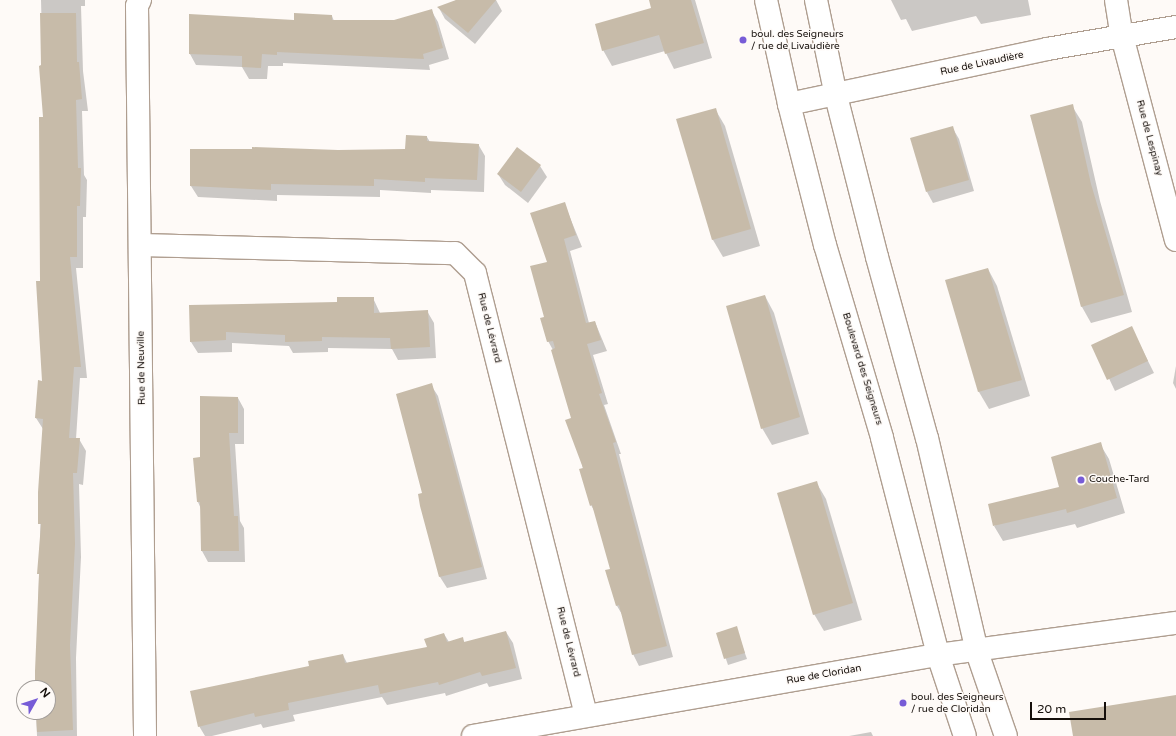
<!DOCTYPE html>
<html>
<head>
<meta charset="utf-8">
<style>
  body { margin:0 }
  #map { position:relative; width:1176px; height:736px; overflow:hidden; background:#fefaf7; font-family:"Varela Round",sans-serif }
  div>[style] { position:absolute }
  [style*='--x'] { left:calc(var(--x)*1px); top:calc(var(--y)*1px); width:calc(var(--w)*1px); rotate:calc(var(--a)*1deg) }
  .shadow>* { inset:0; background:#0003 }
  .building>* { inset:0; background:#c7bba9 }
  .roads { filter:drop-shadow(1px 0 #af9e90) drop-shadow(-1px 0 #af9e90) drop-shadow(0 1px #af9e90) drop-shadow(0 -1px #af9e90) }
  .minor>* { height:22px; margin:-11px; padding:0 11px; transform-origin:11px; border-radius:11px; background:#fff }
  .dots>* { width:11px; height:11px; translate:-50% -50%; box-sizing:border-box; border:2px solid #fefaf7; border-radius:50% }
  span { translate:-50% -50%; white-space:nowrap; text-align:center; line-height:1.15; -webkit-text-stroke:3px #fefaf7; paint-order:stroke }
  .poi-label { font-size:10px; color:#150f0b }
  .left { translate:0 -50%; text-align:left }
  .street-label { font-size:10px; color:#150f0b }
  .north { position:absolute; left:16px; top:680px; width:40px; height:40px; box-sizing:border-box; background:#fefaf7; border:1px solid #a19c99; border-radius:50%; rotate:51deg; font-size:11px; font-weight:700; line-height:16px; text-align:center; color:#150f0b }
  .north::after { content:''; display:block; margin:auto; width:14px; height:18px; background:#775cd7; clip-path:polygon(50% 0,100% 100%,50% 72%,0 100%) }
  .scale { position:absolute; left:1030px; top:702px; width:76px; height:18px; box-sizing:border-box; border:2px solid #150f0b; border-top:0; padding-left:5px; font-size:12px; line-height:14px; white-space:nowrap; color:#150f0b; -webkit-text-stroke:3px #fefaf7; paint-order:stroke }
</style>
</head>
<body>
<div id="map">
  <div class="shadow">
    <div style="clip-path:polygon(41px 0,85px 0,85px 6px,81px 6px,83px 71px,88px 111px,82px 111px,84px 175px,87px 180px,86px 217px,83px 217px,83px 268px,76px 268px,87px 378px,80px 378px,76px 439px,79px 439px,86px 451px,83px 485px,79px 484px,81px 557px,76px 658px,77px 736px,37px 736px,36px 712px,48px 712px,48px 688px,36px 688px,43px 429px,36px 418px,43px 382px,41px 282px,44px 118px)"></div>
    <div style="clip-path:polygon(457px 0,496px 0,502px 11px,475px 44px,445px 19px,439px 8px)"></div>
    <div style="clip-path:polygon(650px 0,695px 0,712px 58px,674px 69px,665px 51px,612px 66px,603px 50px,652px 9px)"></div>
    <div style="clip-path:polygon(891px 0,1028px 0,1031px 15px,981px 24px,976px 16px,912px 31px,906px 19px,901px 20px)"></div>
    <div style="clip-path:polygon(431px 10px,438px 22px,449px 59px,429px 65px,430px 70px,283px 63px,283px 66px,268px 66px,267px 79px,249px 79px,242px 67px,196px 65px,190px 54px,295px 21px,332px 16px,334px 21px,394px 21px)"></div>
    <div style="clip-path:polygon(1072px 106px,1082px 122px,1100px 201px,1132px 312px,1091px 323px,1082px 307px)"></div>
    <div style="clip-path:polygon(715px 109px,725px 126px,760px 246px,723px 257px,713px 240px,678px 120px)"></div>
    <div style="clip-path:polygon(952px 127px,959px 139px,974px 191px,933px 203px,927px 192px)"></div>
    <div style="clip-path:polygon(427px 137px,430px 142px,478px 144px,485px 156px,484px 192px,431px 190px,431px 193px,380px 190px,380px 197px,277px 195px,277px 201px,198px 197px,191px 186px,338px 151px,406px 150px)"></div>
    <div style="clip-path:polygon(517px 148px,540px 166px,547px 177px,528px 203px,505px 185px,498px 174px)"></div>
    <div style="clip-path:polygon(564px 203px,582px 247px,570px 251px,589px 323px,595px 322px,607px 351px,593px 355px,608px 404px,604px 405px,621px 454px,619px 454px,673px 657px,639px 666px,633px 654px,623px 616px,617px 606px,607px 571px,611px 569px,596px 514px,591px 505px,572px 419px,553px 350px,548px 341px,545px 318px,548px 262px)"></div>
    <div style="clip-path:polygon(988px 269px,997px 286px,1030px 396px,989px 409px,979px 392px,946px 281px)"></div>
    <div style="clip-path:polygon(765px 296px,774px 313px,809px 434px,772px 445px,762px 428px)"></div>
    <div style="clip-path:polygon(373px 298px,380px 313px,427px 311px,434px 323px,436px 358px,398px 360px,392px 349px,328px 348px,328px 352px,293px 353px,289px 346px,232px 343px,232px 352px,198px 353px,191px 342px,190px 306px,338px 303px)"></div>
    <div style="clip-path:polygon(1131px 327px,1154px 373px,1115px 391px,1093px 345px)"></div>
    <div style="clip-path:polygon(1176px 366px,1176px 389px,1173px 383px)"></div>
    <div style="clip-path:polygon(431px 385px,438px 396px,487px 579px,447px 588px,440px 577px,419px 495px,424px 494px)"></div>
    <div style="clip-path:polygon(238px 398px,244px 409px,244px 444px,235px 444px,240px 521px,244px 528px,245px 562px,208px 562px,202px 551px,201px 509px,198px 502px,195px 459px,201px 458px)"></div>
    <div style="clip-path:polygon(1100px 444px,1109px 459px,1125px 513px,1077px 528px,1075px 524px,1003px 541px,994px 526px,1061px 488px)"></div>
    <div style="clip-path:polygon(816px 482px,826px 499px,862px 620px,824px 631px,814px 614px)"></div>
    <div style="clip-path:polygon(736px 628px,747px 659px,728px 665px,717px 633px)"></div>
    <div style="clip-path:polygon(506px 632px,513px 643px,522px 679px,489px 687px,487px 683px,446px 696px,445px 693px,387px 705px,382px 697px,293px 715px,295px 721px,263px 728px,261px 724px,212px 736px,205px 736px,199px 726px,310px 666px,343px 655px,347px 663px,428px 648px,444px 634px,449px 642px,462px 638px,465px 643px)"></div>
    <div style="clip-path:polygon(871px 732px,873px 736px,849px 736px)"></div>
  </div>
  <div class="building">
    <div style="clip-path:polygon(456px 0,496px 0,468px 33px,437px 7px)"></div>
    <div style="clip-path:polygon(649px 0,691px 0,704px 43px,665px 54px,659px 35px,602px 51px,595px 24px,651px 8px)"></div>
    <div style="clip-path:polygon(432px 9px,443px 48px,423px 54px,424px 59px,277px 52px,277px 55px,262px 54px,261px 68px,242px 67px,242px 56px,189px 54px,189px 14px,294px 20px,294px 13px,332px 15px,332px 20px,394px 20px)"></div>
    <div style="clip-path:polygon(40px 13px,76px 13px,77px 62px,79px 62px,82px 99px,76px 100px,78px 168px,81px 168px,80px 206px,77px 206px,77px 257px,70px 257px,81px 367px,74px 367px,69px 438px,80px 438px,77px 473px,73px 473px,75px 544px,70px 645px,73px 730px,37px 732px,36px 712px,48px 712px,48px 688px,35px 688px,35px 671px,39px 574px,37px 574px,41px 524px,38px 524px,38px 492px,43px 419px,35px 418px,38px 380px,42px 381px,36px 281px,40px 281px,39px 117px,43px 117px,39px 66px,41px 65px)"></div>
    <div style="clip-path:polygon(1073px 104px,1091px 184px,1124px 295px,1081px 307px,1030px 115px)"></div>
    <div style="clip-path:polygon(716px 108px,751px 229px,712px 240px,676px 119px)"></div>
    <div style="clip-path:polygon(953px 126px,969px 180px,926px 192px,910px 138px)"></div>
    <div style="clip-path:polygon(406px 135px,427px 136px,427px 141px,479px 144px,477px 180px,425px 178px,425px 182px,374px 179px,374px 186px,271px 184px,271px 190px,190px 186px,190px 149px,252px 149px,252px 147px,338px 150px,405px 149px)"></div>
    <div style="clip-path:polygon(517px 147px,541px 165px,521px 192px,497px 174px)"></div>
    <div style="clip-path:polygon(565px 202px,576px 235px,564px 239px,586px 323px,595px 321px,601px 340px,587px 344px,602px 393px,599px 394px,616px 442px,613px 443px,667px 646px,632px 655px,619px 605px,616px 606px,605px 570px,610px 569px,592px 505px,590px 506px,579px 469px,583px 468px,565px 420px,571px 418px,551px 350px,555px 348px,553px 341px,547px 342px,540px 318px,544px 317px,530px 266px,547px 262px,530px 213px)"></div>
    <div style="clip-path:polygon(988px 268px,1022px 380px,978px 392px,945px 280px)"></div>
    <div style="clip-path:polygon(765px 295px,800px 417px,761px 429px,726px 306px)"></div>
    <div style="clip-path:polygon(337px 297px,374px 297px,374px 313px,428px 310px,430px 347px,391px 349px,390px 338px,322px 337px,322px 341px,285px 342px,285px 335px,226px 332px,226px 340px,190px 342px,189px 305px,337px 302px)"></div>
    <div style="clip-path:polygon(1132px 326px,1148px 361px,1107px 380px,1091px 345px)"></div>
    <div style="clip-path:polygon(432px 383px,482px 567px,439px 577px,420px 506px,418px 494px,422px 493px,396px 394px)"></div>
    <div style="clip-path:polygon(200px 396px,238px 397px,238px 433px,229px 433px,234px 516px,238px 516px,239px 551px,201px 551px,200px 502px,197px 502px,193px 458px,200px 457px)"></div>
    <div style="clip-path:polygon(1101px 442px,1117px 498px,1067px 513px,1066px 509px,993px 526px,988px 504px,1059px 487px,1051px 457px)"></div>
    <div style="clip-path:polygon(817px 481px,853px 603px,813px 615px,777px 493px)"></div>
    <div style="clip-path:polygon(737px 626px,745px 653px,724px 659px,716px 633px)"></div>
    <div style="clip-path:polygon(506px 631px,516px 668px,482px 676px,480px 672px,439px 685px,438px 682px,380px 694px,378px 685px,288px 703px,289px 710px,255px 717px,254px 713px,198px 727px,190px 691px,309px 666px,308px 661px,343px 654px,345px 663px,427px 647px,424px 639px,444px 633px,447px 642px,463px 637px,464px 642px)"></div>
    <div style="clip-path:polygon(1176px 695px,1176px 736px,1073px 736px,1069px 712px)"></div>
  </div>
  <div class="roads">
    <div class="minor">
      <div style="--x:140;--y:0;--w:7;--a:117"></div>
      <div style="--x:137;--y:6;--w:730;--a:89.37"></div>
      <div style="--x:766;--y:0;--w:107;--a:77.5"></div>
      <div style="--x:789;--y:104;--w:146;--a:75.7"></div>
      <div style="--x:825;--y:245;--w:201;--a:73.5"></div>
      <div style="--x:882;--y:438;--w:224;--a:75.5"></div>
      <div style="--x:938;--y:655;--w:85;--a:71.6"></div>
      <div style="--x:816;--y:0;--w:98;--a:78.2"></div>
      <div style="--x:836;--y:96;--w:166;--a:75.7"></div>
      <div style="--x:877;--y:257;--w:188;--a:74.6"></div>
      <div style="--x:927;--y:438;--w:220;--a:76.8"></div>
      <div style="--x:977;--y:652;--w:89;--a:71"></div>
      <div style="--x:1116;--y:0;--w:36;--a:81"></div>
      <div style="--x:1122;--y:36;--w:211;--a:75.2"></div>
      <div style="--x:789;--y:104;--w:264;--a:-12"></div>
      <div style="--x:1047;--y:49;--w:131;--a:-9.7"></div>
      <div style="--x:141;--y:245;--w:314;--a:1.5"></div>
      <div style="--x:455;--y:253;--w:28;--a:45"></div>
      <div style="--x:475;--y:273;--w:455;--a:75.9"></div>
      <div style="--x:473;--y:736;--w:472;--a:-9.9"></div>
      <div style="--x:938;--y:655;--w:240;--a:-7.7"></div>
    </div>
  </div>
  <div class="dots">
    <div style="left:743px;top:40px;background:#775cd7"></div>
    <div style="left:1081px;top:480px;background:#775cd7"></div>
    <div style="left:903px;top:703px;background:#775cd7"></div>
  </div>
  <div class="poi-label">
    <span class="left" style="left:751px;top:40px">boul. des Seigneurs<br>/ rue de Livaudière</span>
    <span class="left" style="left:1089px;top:480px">Couche-Tard</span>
    <span class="left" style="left:911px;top:703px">boul. des Seigneurs<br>/ rue de Cloridan</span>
  </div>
  <div class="street-label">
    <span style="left:982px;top:64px;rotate:-12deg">Rue de Livaudière</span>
    <span style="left:1149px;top:138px;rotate:75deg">Rue de Lespinay</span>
    <span style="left:489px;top:328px;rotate:76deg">Rue de Lévrard</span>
    <span style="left:142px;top:368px;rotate:-91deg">Rue de Neuville</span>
    <span style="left:862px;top:369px;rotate:73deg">Boulevard des Seigneurs</span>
    <span style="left:568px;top:642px;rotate:76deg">Rue de Lévrard</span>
    <span style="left:824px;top:675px;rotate:-10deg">Rue de Cloridan</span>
  </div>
  <div class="north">N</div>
  <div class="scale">20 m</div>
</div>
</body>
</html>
